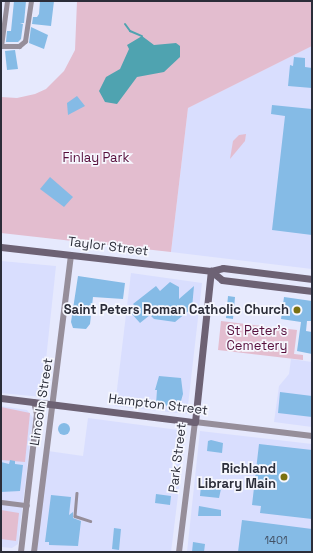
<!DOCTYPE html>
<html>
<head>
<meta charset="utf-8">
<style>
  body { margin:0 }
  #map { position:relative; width:313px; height:553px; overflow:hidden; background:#e6e9fd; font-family:"Space Grotesk",sans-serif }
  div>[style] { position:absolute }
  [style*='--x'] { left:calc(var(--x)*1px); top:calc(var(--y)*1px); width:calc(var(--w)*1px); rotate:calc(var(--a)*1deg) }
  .built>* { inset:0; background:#d9defe }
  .green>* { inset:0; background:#e3bdcf }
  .water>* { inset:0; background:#4fa3b0 }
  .stream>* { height:2px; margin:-1px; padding:0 1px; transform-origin:1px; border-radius:1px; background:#4fa3b0 }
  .building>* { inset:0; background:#85bbe6 }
  .round { border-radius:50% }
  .service>* { height:2.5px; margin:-1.25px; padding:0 1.25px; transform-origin:1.25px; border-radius:1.25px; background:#968e9a }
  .minor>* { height:5px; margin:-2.5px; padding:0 2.5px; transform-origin:2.5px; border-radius:2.5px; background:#968e9a }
  .tertiary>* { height:6px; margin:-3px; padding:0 3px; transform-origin:3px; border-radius:3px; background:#968e9a }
  .secondary>* { height:7px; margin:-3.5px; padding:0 3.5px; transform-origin:3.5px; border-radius:3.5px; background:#6d6274 }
  .dots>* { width:11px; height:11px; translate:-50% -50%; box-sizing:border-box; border:2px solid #f6f7fe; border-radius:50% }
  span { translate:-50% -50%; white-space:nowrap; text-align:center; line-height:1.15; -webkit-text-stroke:3.5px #f6f7fe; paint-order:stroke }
  .number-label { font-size:11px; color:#425064 }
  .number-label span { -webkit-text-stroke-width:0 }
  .park-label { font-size:13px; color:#560e3b }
  .street-label { font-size:13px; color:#2b2d39 }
  .poi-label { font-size:13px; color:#2b2d39; font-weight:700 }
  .right { translate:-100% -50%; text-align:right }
  .frame { position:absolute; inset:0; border:2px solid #2b2d39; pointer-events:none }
</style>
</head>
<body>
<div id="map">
  <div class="built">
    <div style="clip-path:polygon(312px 46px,312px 269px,171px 252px,188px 108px)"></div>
    <div style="clip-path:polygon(1px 261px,56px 266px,42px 397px,1px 393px)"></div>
    <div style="clip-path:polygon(131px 273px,202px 283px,187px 414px,115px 406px)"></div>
    <div style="clip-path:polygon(291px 359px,312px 362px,312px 427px,274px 422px,279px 386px,289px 374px)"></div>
    <div style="clip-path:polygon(1px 406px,27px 410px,33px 418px,18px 544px,12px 548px,1px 547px)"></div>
    <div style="clip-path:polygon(88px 418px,186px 431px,171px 552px,37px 550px,48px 451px,83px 456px)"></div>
    <div style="clip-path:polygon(200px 431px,312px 444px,312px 552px,187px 552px)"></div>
  </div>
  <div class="green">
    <div style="clip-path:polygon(77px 1px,312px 1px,312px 46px,188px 108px,171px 252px,1px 233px,1px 97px,17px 98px,35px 94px,46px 89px,64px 71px,75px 50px)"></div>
    <div style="clip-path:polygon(246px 134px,245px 141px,230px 159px,233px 141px,239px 135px)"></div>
    <div style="clip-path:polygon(221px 321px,297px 330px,294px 354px,303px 355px,303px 360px,218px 350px)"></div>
    <div style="clip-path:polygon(1px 407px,30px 413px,25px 462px,1px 460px)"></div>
    <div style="clip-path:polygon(1px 510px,19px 513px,16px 541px,1px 539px)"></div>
  </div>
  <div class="water">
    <div style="clip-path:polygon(142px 36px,154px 45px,176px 43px,180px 46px,180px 57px,164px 72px,137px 77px,117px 104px,105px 102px,99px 91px,106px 77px,120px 69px,129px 49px,127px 45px)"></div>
  </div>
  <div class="stream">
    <div style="--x:125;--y:24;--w:9;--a:54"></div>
    <div style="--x:130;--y:31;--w:13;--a:23"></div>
  </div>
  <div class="building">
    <div style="clip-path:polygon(14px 1px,26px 1px,24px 23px,20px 23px,23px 24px,21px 39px,18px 42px,6px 42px,7px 31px,11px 31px)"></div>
    <div style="clip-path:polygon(40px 1px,54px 1px,51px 26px,32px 24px,33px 17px,37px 17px,39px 14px)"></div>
    <div style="clip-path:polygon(31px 27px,48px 35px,44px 49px,29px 43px)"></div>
    <div style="clip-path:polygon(15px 50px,18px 69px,7px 70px,5px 51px)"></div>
    <div style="clip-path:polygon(294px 57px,305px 58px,305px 67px,312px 68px,312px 88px,288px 86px,290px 65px,293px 66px)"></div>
    <div style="clip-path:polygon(77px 96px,85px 106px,68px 115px,67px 103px)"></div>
    <div style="clip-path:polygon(272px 105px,312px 109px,312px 235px,272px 230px,285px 116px,271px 114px)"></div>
    <div style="clip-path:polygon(50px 177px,73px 197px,64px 207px,40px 189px)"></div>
    <div style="clip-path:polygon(78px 276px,125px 283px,123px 299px,93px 297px,90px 324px,86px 329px,73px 328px,71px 322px)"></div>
    <div style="clip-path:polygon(170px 282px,179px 287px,179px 299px,194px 286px,192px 308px,175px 322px,154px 319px,150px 315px,140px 323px,131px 313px,137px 308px,133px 304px,156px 286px,160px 291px)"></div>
    <div style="clip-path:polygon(228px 296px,235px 297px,233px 319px,226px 318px)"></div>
    <div style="clip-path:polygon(284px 297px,312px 301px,312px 321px,307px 321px,306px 331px,312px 332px,312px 354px,297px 351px,301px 322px,281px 319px)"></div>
    <div style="clip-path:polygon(159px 376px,181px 378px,183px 394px,181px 401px,177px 400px,176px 407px,156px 404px,157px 390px,155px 390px)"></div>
    <div style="clip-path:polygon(280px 392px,312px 396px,312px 417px,278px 413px)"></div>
    <div class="round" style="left:58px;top:423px;width:12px;height:12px"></div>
    <div style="clip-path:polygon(211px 440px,223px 443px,222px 453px,207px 451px,208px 441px)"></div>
    <div style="clip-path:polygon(259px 444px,312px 450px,312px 519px,260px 513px,261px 506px,252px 505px)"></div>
    <div style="clip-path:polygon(10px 460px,15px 461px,15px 464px,23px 465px,20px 491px,1px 492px,1px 462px,9px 464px)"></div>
    <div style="clip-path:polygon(201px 485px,221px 489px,219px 498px,200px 496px)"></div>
    <div style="clip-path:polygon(156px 494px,171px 496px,170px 505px,155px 503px)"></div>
    <div style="clip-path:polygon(51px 495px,71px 497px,69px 515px,73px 512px,73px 518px,81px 521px,78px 546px,49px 545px,49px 542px,45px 542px)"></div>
    <div style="clip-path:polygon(199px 506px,221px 510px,221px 516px,198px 516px)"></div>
    <div style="clip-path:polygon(242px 520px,312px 529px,312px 552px,238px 552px)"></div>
    <div style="clip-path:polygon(114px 528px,121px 529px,119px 550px,112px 549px)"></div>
    <div style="clip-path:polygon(193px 542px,205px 544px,204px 552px,192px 552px)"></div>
  </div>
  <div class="service">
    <div style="--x:77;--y:493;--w:23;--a:95"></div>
    <div style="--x:75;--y:516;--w:16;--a:18"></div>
  </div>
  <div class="minor">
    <div style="--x:1;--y:46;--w:18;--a:0"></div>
    <div style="--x:19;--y:46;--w:8;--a:-40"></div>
    <div style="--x:25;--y:41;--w:40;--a:-81.5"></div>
    <div style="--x:1;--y:46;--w:45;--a:-82.4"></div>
    <div style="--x:1;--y:502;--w:26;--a:7"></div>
  </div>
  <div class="tertiary">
    <div style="--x:21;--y:552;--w:139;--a:-83.4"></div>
    <div style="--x:37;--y:414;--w:12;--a:-104"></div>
    <div style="--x:34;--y:552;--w:299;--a:-82.9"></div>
    <div style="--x:179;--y:552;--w:131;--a:-83"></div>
    <div style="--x:195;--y:422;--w:118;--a:6.8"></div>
  </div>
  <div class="secondary">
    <div style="--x:1;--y:247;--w:211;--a:6.5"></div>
    <div style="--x:211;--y:271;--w:12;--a:-14"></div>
    <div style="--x:223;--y:268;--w:90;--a:7"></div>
    <div style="--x:211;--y:271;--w:14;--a:39"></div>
    <div style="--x:222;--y:280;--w:91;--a:7"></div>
    <div style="--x:1;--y:398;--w:195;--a:7.1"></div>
    <div style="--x:195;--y:422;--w:152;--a:-84"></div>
  </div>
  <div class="dots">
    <div style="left:297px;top:310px;background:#7a7111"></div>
    <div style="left:284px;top:477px;background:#7a7111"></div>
  </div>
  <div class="number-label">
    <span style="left:276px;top:540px">1401</span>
  </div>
  <div class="park-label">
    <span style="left:96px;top:158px">Finlay Park</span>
    <span style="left:257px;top:339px">St Peter's<br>Cemetery</span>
  </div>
  <div class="street-label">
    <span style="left:108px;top:247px;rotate:7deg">Taylor Street</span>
    <span style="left:42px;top:402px;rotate:-81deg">Lincoln Street</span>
    <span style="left:158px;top:405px;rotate:7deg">Hampton Street</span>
    <span style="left:178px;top:458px;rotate:-83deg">Park Street</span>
  </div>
  <div class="poi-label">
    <span class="right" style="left:289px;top:310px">Saint Peters Roman Catholic Church</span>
    <span class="right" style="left:276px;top:477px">Richland<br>Library Main</span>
  </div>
  <div class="frame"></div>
</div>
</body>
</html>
